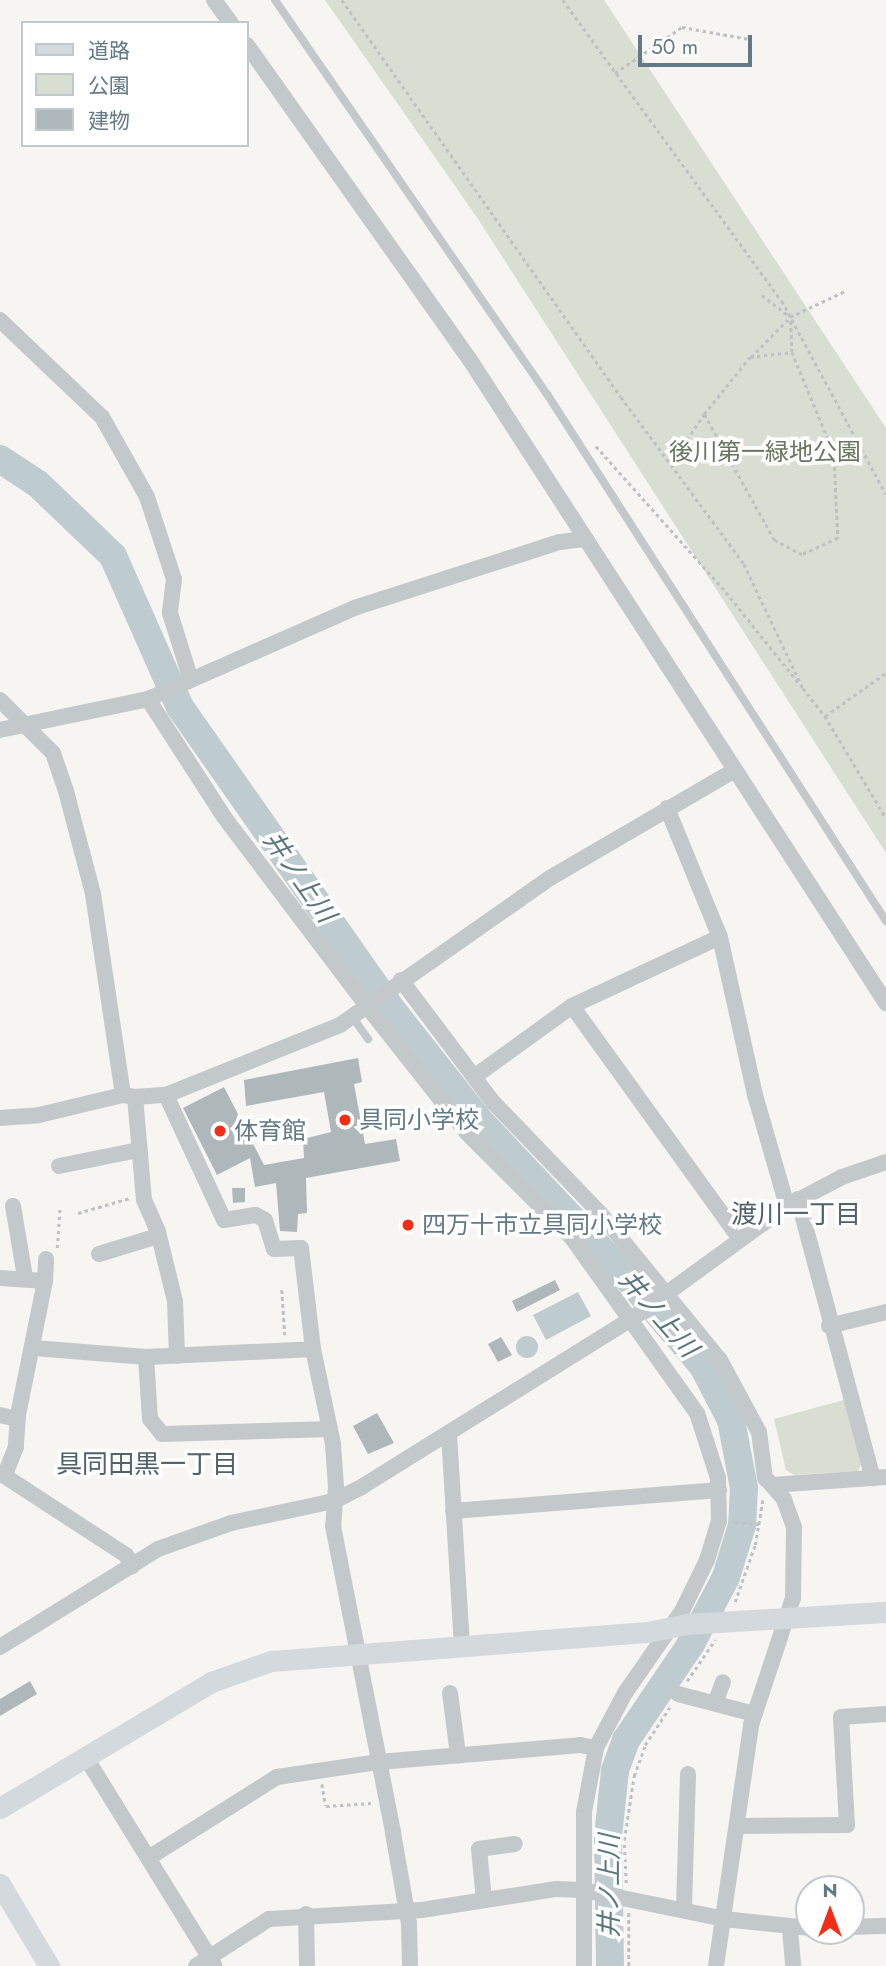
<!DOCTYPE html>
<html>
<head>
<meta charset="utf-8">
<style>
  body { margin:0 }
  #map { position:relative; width:886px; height:1966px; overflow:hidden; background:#f6f5f1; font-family:Jost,"Noto Sans JP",sans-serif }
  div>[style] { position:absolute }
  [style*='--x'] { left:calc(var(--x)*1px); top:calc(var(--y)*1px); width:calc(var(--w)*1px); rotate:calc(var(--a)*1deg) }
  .green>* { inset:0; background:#d8ded2 }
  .water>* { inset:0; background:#beccd0 }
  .round { border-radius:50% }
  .river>* { height:28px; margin:-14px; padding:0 14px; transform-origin:14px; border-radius:14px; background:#beccd0 }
  .building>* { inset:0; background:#aeb8bb }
  .path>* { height:2.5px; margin-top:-1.25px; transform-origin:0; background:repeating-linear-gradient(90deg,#bec1c3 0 3.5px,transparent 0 7px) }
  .lane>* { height:8px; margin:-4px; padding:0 4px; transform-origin:4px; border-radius:4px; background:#c3c8ca }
  .street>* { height:16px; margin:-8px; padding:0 8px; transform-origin:8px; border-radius:8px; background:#c3c8ca }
  .secondary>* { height:21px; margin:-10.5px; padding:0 10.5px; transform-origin:10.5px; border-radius:10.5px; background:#d3d9dd }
  .dots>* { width:19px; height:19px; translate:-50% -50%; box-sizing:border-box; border:4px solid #fff; border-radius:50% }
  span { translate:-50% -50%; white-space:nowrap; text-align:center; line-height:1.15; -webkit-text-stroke:7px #fff; paint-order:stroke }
  .park-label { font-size:24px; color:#66775d }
  .poi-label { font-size:24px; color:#627a85 }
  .left { translate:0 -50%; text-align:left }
  .water-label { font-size:26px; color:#58767c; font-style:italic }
  .neighbourhood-label { font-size:26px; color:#50626a }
  .legend { position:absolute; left:21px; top:21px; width:228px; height:126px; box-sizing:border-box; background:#fff; border:2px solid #c0cace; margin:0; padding:9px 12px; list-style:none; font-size:21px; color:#627a85 }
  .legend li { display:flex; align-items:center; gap:14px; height:35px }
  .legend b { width:35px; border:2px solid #c0cace }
  .north { position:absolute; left:795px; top:1875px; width:70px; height:70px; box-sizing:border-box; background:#fff; border:2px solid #c0cace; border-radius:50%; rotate:0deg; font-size:19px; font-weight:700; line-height:28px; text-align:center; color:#627a85 }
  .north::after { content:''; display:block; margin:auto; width:24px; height:32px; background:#f22c15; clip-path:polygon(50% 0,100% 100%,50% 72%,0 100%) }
  .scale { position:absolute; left:638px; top:35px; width:114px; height:32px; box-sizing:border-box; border:4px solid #627a85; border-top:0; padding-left:9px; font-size:21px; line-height:24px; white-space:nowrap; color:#627a85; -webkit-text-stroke:5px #fff; paint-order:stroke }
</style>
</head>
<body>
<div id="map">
  <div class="green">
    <div style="clip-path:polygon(325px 0,604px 0,886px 428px,886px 853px,476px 216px)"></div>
    <div style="clip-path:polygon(844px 1400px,861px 1465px,858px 1471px,794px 1475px,786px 1470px,774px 1419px)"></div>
  </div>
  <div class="water">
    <div style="clip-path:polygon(578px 1292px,591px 1316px,546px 1340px,533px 1315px)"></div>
    <div class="round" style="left:516px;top:1336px;width:22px;height:22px"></div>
  </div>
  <div class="river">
    <div style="--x:0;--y:459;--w:45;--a:33.3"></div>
    <div style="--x:38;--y:484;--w:104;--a:43.8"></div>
    <div style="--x:113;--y:556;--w:165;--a:66.1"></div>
    <div style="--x:180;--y:707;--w:371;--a:55"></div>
    <div style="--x:393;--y:1011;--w:137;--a:51.8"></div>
    <div style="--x:478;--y:1119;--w:214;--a:46.7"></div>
    <div style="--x:625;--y:1275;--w:120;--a:49.4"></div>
    <div style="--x:703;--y:1366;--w:61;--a:62.6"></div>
    <div style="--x:731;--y:1420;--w:69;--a:79.2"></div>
    <div style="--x:744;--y:1488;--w:37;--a:93"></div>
    <div style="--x:742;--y:1525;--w:54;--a:107.1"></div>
    <div style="--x:726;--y:1577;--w:76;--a:117.6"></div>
    <div style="--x:691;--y:1644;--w:116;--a:124.1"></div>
    <div style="--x:626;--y:1740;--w:33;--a:110"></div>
    <div style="--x:615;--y:1771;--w:66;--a:96.1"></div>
    <div style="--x:608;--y:1837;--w:129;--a:89.1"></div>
  </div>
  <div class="building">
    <div style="clip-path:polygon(358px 1058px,362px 1082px,354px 1084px,365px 1144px,396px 1139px,400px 1161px,306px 1178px,307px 1213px,298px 1214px,297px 1232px,280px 1231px,276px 1183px,255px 1187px,250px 1158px,217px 1175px,183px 1108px,224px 1087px,264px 1165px,304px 1158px,303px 1139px,331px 1132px,324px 1092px,246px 1106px,244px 1080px)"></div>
    <div style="clip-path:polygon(232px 1188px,245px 1188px,245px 1202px,233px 1203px)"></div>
    <div style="clip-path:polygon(555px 1280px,560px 1290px,517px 1312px,512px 1301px)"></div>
    <div style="clip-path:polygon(501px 1337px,512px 1355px,498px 1362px,488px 1344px)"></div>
    <div style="clip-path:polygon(377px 1413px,394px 1443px,368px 1454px,353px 1426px)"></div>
    <div style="clip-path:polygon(30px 1681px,37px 1694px,0 1716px,0 1699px)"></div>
  </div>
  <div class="path">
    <div style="--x:342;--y:0;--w:485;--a:54.9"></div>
    <div style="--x:621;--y:397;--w:207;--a:53.6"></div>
    <div style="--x:744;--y:564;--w:137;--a:64.6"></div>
    <div style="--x:563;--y:0;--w:372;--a:54"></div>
    <div style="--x:782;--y:301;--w:219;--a:61.7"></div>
    <div style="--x:615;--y:73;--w:81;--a:-34.5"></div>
    <div style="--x:682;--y:27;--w:68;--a:10.2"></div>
    <div style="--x:762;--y:295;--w:33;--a:38"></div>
    <div style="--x:791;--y:321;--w:31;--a:88"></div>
    <div style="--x:751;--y:357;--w:56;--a:-45.7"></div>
    <div style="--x:790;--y:317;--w:63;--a:-25.3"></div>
    <div style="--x:596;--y:446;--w:195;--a:48.3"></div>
    <div style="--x:726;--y:592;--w:117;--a:51.3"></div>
    <div style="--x:671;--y:463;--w:59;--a:-56"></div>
    <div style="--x:704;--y:414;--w:73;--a:-51.1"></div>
    <div style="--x:750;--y:357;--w:42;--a:-6.8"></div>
    <div style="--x:792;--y:352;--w:109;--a:67.4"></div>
    <div style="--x:834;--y:453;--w:85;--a:87.3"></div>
    <div style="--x:838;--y:538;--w:40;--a:155"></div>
    <div style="--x:802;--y:555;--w:32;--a:-152"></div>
    <div style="--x:774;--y:540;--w:144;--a:-119.1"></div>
    <div style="--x:803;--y:688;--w:36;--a:52"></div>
    <div style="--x:825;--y:716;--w:119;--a:59.1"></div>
    <div style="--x:825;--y:716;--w:75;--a:-35.2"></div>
    <div style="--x:78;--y:1213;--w:54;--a:-16.1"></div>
    <div style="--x:57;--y:1248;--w:41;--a:-85.8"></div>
    <div style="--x:282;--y:1290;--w:45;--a:86.2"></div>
    <div style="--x:735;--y:1522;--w:25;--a:5"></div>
    <div style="--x:735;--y:1602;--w:60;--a:-70.7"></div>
    <div style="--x:755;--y:1545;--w:48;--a:-80.3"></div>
    <div style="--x:687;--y:1681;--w:50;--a:-55.7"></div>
    <div style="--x:322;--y:1784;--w:22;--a:80"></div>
    <div style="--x:326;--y:1806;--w:45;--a:-3.8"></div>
    <div style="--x:626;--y:1883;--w:43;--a:-92.7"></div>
    <div style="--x:624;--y:1840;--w:65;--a:-81.1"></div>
    <div style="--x:634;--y:1776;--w:33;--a:-70"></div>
    <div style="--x:645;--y:1745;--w:45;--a:-56.7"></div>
    <div style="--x:629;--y:1913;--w:53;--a:90"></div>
  </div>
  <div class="lane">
    <div style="--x:275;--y:0;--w:479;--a:55.4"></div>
    <div style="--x:547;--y:394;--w:627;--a:57.25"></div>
    <div style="--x:353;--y:1018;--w:26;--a:54"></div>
  </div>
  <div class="street">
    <div style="--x:214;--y:0;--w:29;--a:54"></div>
    <div style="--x:247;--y:45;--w:386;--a:54.7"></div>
    <div style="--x:470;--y:360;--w:766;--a:57.1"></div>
    <div style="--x:0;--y:320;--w:141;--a:43.6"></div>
    <div style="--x:102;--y:417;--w:92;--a:60.6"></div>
    <div style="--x:147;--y:497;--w:86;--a:71.8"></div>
    <div style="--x:174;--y:579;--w:34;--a:97"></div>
    <div style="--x:170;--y:613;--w:70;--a:72.6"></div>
    <div style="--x:148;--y:699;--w:140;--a:57.2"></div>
    <div style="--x:224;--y:817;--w:236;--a:52.9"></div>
    <div style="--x:366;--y:1005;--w:163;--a:51.7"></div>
    <div style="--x:467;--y:1133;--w:148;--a:45"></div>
    <div style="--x:572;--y:1238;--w:215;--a:54.5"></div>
    <div style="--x:697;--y:1413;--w:68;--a:72.1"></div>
    <div style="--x:718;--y:1478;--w:43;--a:88.7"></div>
    <div style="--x:719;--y:1521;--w:41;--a:107.1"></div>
    <div style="--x:707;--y:1560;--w:57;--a:116.1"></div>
    <div style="--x:682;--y:1611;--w:100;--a:124.8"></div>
    <div style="--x:625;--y:1693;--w:62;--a:117.8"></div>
    <div style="--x:0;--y:700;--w:75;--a:45"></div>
    <div style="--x:53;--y:753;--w:40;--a:71.1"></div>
    <div style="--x:66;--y:791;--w:106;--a:75.3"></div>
    <div style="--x:93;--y:894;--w:203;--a:81.5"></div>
    <div style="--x:0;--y:730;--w:151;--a:-11.8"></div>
    <div style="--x:148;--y:699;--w:225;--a:-23.8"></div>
    <div style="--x:354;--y:608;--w:216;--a:-17.8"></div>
    <div style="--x:560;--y:542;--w:26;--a:-7"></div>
    <div style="--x:667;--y:808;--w:139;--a:67.7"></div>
    <div style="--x:720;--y:937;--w:162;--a:77.5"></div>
    <div style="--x:755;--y:1095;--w:116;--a:73.9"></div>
    <div style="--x:401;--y:980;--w:153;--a:53"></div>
    <div style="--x:493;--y:1102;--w:154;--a:46.1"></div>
    <div style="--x:600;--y:1213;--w:190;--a:50.8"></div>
    <div style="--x:720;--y:1360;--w:82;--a:61.6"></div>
    <div style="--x:759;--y:1432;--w:46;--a:82.6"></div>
    <div style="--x:765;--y:1478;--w:10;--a:45"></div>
    <div style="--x:772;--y:1485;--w:114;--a:-4"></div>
    <div style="--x:572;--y:1006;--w:287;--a:54.2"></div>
    <div style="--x:474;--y:1077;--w:121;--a:-35.9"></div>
    <div style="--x:572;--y:1006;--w:163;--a:-25"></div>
    <div style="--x:166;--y:1095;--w:138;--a:65.1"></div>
    <div style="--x:224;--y:1220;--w:32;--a:-9"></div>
    <div style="--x:256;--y:1215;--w:10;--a:29"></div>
    <div style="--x:265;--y:1220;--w:30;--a:73"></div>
    <div style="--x:274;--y:1249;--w:27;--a:-2"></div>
    <div style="--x:301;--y:1248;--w:102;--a:83.2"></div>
    <div style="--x:313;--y:1349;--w:97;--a:78.1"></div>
    <div style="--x:333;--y:1444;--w:43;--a:86"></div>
    <div style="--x:336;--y:1487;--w:39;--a:94"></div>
    <div style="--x:333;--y:1526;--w:313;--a:78.9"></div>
    <div style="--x:393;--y:1833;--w:92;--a:80"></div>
    <div style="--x:409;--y:1924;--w:42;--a:88.6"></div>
    <div style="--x:135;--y:1097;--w:31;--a:-4"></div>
    <div style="--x:166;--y:1095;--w:188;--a:-21.9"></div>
    <div style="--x:340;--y:1025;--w:256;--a:-35"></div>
    <div style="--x:550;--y:878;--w:212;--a:-30.3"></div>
    <div style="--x:0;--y:1118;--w:39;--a:-4"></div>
    <div style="--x:39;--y:1115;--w:86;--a:-13.4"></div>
    <div style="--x:123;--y:1095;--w:12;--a:9"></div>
    <div style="--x:135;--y:1097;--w:103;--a:85"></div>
    <div style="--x:144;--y:1200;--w:35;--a:66"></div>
    <div style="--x:158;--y:1232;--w:71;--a:76.2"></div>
    <div style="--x:175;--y:1301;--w:55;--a:87.9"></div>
    <div style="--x:59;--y:1166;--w:81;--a:-11.4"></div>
    <div style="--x:798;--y:1199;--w:289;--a:75"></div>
    <div style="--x:13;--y:1206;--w:72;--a:80.4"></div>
    <div style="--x:99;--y:1254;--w:62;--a:-17"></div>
    <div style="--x:0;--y:1278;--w:45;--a:3.8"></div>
    <div style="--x:45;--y:1281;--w:137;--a:101.4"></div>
    <div style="--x:18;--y:1415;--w:32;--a:94"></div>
    <div style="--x:16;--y:1447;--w:31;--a:112"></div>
    <div style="--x:45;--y:1281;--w:22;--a:-87"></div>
    <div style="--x:829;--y:1326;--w:59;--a:-13.8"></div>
    <div style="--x:34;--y:1348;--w:112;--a:4.6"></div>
    <div style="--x:146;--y:1357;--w:167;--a:-2.7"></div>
    <div style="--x:146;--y:1357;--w:62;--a:86.3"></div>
    <div style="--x:150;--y:1419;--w:19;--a:51"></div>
    <div style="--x:162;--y:1434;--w:168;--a:-1.7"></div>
    <div style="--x:0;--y:1415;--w:18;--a:13"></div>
    <div style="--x:449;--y:1434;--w:210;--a:86.5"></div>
    <div style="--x:0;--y:1473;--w:150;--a:33.1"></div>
    <div style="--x:126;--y:1555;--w:13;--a:61"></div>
    <div style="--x:453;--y:1511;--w:267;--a:-4.5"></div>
    <div style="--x:0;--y:1647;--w:186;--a:-31.8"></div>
    <div style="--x:158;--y:1549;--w:77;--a:-19.6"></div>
    <div style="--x:231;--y:1523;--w:105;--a:-12.1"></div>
    <div style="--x:334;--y:1501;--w:33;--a:-27"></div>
    <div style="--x:363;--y:1486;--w:314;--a:-31.9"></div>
    <div style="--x:630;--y:1320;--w:194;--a:-36"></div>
    <div style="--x:787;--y:1206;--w:62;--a:-27.8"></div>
    <div style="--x:842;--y:1177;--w:46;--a:-18.8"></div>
    <div style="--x:450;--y:1693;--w:63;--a:82.6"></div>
    <div style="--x:678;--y:1694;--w:79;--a:14.7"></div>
    <div style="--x:716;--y:1701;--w:20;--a:-70"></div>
    <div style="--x:85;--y:1756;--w:246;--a:58.3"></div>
    <div style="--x:739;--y:1826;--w:108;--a:-0.5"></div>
    <div style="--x:847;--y:1825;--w:108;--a:-93.2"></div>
    <div style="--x:841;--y:1717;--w:45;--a:-3.8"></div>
    <div style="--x:150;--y:1857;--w:150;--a:-32.2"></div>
    <div style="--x:277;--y:1777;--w:103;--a:-8.4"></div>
    <div style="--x:379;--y:1762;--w:202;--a:-4.8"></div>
    <div style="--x:580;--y:1745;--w:16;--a:11"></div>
    <div style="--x:596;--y:1748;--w:65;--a:100.6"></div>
    <div style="--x:584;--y:1812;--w:154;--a:90"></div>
    <div style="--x:484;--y:1900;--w:51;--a:-95.6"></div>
    <div style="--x:479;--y:1849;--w:36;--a:-8"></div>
    <div style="--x:684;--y:1909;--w:135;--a:-88.3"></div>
    <div style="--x:306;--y:1914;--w:52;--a:88.9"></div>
    <div style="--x:851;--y:1927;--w:35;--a:-2"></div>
    <div style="--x:790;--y:1929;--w:37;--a:85"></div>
    <div style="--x:196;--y:1966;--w:87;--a:-32.8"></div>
    <div style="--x:269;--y:1919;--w:153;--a:-3.4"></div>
    <div style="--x:422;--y:1910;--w:136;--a:-8.9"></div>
    <div style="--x:556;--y:1889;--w:27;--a:2"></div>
    <div style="--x:583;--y:1890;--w:144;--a:11.6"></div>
    <div style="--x:724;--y:1919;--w:85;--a:6"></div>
    <div style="--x:716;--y:1966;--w:244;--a:-81.7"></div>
    <div style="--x:751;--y:1725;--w:134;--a:-71.7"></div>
    <div style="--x:793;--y:1598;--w:71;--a:-89.2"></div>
    <div style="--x:794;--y:1527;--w:30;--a:-110"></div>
    <div style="--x:784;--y:1499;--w:18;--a:-131"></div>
  </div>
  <div class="secondary">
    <div style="--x:0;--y:1808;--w:246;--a:-30.8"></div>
    <div style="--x:211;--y:1682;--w:64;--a:-19.3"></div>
    <div style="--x:271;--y:1661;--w:377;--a:-4.4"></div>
    <div style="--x:647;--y:1632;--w:41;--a:-11.3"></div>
    <div style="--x:687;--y:1624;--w:199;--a:-3.5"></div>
    <div style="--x:0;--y:1884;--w:96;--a:59.1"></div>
  </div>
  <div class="dots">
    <div style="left:345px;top:1120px;background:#f22c15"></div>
    <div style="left:220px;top:1131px;background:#f22c15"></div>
    <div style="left:408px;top:1225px;background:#f22c15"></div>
  </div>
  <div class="park-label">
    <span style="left:765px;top:452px">後川第一緑地公園</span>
  </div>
  <div class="poi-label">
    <span class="left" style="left:359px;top:1120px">具同小学校</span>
    <span class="left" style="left:234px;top:1131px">体育館</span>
    <span class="left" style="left:422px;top:1225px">四万十市立具同小学校</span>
  </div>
  <div class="water-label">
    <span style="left:299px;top:877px;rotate:55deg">井ノ上川</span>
    <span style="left:658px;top:1314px;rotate:49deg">井ノ上川</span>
    <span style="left:610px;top:1886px;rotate:-90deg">井ノ上川</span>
  </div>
  <div class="neighbourhood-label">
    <span style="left:796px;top:1215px">渡川一丁目</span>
    <span style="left:147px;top:1465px">具同田黒一丁目</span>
  </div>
  <ul class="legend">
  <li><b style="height:9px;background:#d3d9dd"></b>道路</li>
  <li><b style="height:19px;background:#d8ded2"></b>公園</li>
  <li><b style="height:19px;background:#aeb8bb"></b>建物</li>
  </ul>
  <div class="north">N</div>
  <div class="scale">50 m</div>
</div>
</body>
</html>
